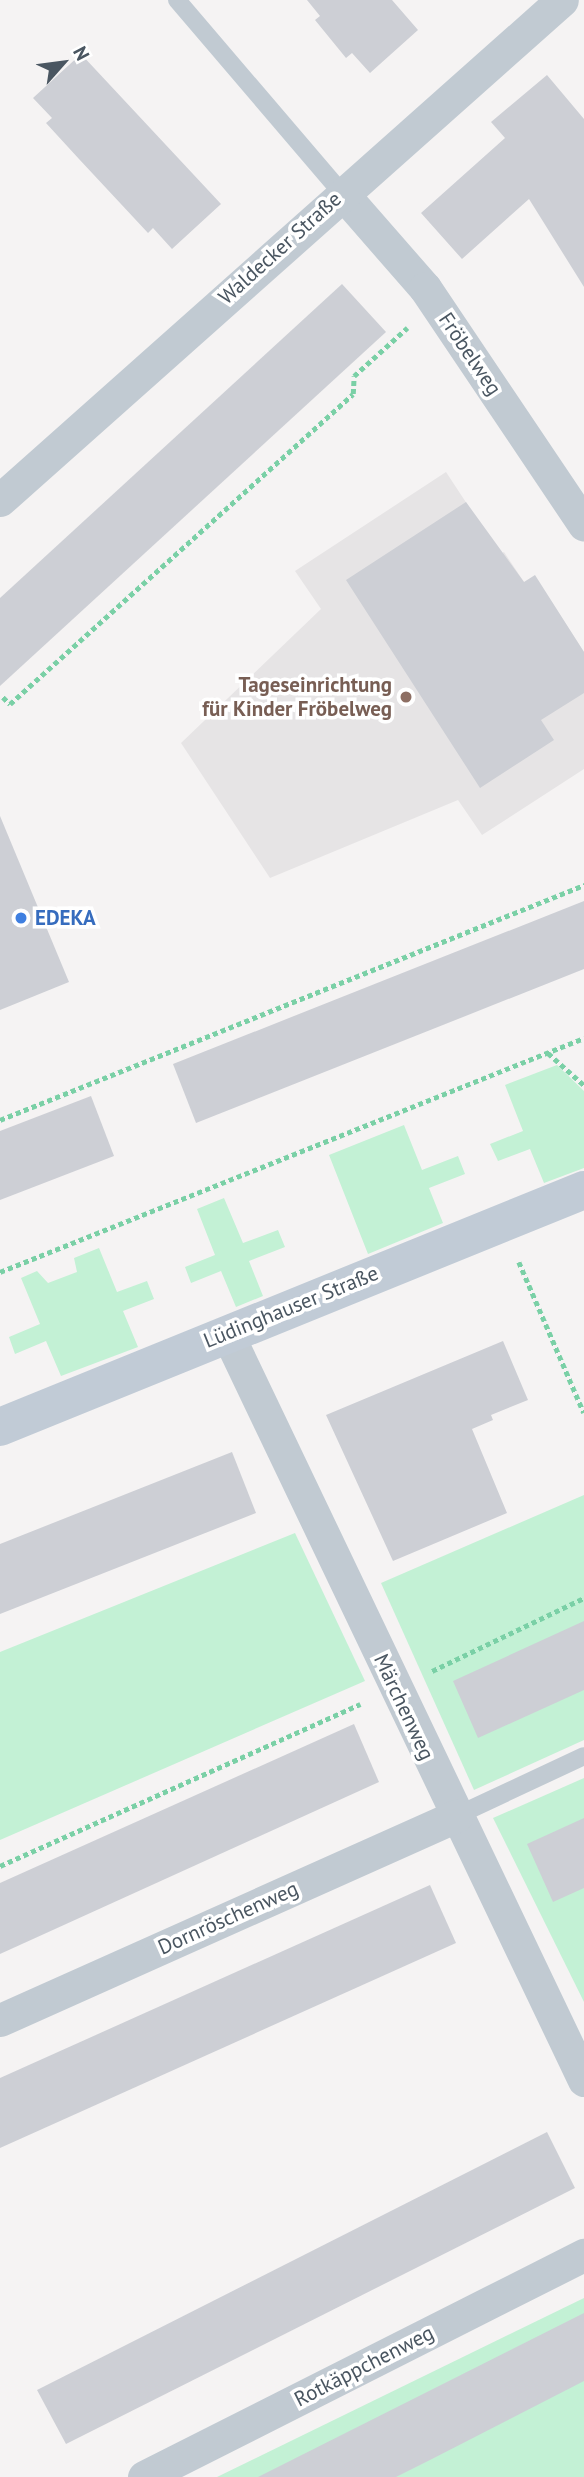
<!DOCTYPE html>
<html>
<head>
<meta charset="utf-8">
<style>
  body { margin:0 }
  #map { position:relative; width:584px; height:2477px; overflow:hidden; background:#f5f3f3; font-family:"PT Sans",sans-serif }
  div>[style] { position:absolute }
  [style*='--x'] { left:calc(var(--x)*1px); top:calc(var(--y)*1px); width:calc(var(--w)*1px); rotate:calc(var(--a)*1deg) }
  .education>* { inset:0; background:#e6e4e5 }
  .green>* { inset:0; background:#c3f1d5 }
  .building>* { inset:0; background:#cdcfd5 }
  .path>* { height:4.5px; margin-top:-2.25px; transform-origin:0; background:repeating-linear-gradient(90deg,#7ad0a6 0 5px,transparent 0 8.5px) }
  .lane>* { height:18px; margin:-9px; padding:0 9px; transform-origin:9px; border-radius:9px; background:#c1cad2 }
  .street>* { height:33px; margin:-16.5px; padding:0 16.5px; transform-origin:16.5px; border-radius:16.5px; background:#c1cad2 }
  .secondary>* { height:38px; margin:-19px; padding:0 19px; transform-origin:19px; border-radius:19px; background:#c1cbd6 }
  .dots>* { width:19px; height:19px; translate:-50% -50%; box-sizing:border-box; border:4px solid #fff; border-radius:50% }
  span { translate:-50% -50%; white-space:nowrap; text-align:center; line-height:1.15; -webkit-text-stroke:7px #fff; paint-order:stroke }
  .street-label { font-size:21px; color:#4a5661 }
  .education-label { font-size:21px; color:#785e54; font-weight:700 }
  .right { translate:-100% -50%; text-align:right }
  .shop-label { font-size:21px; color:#366cbe; font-weight:700 }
  .left { translate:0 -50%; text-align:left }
  .north { position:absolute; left:28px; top:28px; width:70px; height:70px; -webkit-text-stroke:5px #fff; paint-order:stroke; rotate:62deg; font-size:19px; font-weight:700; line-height:28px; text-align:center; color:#4a5661 }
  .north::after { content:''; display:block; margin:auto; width:24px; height:32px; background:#4a5661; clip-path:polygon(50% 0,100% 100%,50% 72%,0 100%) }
</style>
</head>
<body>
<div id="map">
  <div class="education">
    <div style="clip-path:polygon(446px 472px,500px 554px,504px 552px,528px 588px,549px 598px,584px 652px,584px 769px,482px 835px,458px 800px,270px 878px,181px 743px,321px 609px,295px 571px)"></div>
  </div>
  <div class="green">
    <div style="clip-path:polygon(557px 1065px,584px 1091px,584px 1168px,544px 1183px,530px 1149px,498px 1161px,490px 1144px,523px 1131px,505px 1085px)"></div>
    <div style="clip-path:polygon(404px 1125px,422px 1170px,458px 1156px,465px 1174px,429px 1188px,443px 1223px,368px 1254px,329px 1155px)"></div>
    <div style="clip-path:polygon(224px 1198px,243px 1243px,278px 1230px,285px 1247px,249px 1261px,263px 1296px,236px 1307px,221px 1271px,191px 1283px,185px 1267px,215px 1255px,197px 1209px)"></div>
    <div style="clip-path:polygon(99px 1248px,117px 1292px,147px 1281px,154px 1299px,123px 1311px,138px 1347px,61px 1376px,46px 1341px,15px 1354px,9px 1337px,40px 1324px,21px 1278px,37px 1271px,48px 1283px,77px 1272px,74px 1258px)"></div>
    <div style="clip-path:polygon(584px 1495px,584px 1740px,474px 1790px,381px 1583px)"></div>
    <div style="clip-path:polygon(295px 1533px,365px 1681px,0 1840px,0 1652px)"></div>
    <div style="clip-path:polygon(584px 1778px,584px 2002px,493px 1818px)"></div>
    <div style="clip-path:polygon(584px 2298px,584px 2477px,217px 2477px)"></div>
  </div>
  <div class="building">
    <div style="clip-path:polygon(307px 0,392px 0,418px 30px,370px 73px,352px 53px,346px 58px,315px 20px,320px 16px)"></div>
    <div style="clip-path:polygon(81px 54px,221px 204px,172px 249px,153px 228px,148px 233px,79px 159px,46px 123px,52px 118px,33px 98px)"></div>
    <div style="clip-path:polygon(547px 75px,584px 119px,584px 287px,529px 199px,462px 259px,421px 213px,505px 138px,491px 122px)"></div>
    <div style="clip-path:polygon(342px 284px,386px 332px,0 686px,0 598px)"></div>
    <div style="clip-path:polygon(466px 502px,524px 582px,535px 575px,584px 652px,584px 693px,541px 720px,554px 740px,480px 788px,346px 580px)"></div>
    <div style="clip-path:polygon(0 816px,69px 982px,0 1010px)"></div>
    <div style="clip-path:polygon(584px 901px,584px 969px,196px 1123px,173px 1064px)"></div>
    <div style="clip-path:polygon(91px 1096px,114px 1156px,0 1200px,0 1131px)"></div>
    <div style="clip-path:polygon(503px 1341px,528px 1400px,491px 1415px,493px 1420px,472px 1429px,507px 1513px,393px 1561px,326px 1415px)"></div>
    <div style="clip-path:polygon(232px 1452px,256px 1513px,0 1614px,0 1544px)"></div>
    <div style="clip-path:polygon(584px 1621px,584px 1690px,478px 1738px,453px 1681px)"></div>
    <div style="clip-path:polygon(354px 1724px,379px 1782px,0 1954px,0 1883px)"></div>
    <div style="clip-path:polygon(584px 1818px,584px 1888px,553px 1902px,527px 1844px)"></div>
    <div style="clip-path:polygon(430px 1885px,456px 1943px,0 2148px,0 2078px)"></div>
    <div style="clip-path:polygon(547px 2132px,575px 2188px,66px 2444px,37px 2390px)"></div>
    <div style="clip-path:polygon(584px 2313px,584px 2381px,430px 2460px,396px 2477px,258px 2477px)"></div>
  </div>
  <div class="path">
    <div style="--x:3;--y:697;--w:10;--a:45"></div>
    <div style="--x:10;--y:704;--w:462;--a:-42.1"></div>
    <div style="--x:353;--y:394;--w:18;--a:-87"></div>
    <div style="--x:354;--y:376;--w:72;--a:-42.2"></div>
    <div style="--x:548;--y:1053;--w:48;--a:41.6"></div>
    <div style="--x:0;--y:1120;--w:630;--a:-21.92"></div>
    <div style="--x:519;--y:1262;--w:164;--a:66.7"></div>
    <div style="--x:0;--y:1272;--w:629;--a:-21.84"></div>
    <div style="--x:432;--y:1671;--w:169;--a:-25.7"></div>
    <div style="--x:0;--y:1866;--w:395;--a:-24.2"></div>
  </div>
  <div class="lane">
    <div style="--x:177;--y:0;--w:254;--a:49.5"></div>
    <div style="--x:456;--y:1816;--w:141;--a:-25.1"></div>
  </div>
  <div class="street">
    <div style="--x:342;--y:193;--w:126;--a:48.9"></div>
    <div style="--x:425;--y:288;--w:285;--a:56.1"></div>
    <div style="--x:0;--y:500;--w:752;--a:-41.66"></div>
    <div style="--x:227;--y:1333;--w:828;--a:64.46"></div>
    <div style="--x:0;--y:2020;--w:500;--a:-24.1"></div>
    <div style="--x:144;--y:2477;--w:493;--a:-26.8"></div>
  </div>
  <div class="secondary">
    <div style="--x:0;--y:1427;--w:630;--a:-22.09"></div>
  </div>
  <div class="dots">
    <div style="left:406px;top:697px;background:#8d6e63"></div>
    <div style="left:21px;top:918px;background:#3f7fe0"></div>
  </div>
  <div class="street-label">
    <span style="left:280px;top:248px;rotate:-42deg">Waldecker Straße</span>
    <span style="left:470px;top:354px;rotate:56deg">Fröbelweg</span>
    <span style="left:291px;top:1307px;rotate:-22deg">Lüdinghauser Straße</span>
    <span style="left:404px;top:1707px;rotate:65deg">Märchenweg</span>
    <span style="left:228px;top:1918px;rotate:-24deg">Dornröschenweg</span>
    <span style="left:364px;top:2366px;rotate:-27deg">Rotkäppchenweg</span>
  </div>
  <div class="education-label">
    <span class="right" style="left:392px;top:697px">Tageseinrichtung<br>für Kinder Fröbelweg</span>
  </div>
  <div class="shop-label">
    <span class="left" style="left:35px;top:918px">EDEKA</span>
  </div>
  <div class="north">N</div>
</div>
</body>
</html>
